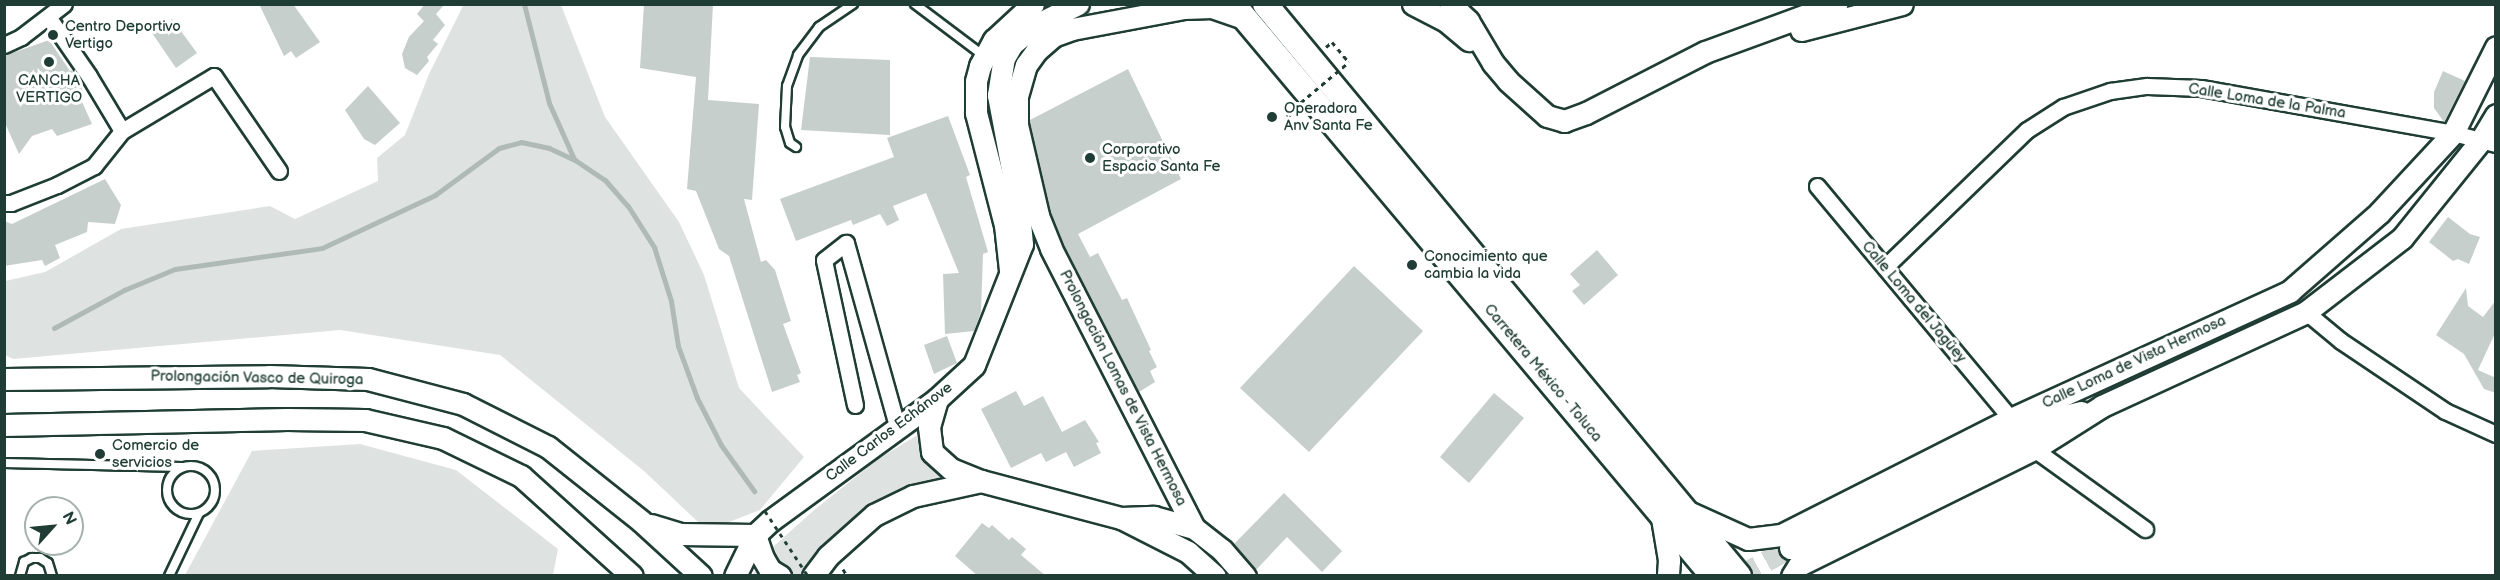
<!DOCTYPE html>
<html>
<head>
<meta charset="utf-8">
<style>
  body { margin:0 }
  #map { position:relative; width:2500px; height:580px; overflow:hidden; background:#fff; font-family:"Balsamiq Sans",sans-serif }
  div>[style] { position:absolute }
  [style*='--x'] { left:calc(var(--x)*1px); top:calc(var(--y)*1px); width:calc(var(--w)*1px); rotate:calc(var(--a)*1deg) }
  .green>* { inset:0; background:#dee3e2 }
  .stream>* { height:5px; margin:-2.5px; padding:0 2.5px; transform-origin:2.5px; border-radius:2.5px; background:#afbab7 }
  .building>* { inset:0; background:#c7cfcc }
  .secondary-tunnel>* { height:21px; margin-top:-10.5px; transform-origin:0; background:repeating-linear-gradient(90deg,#d2d8d6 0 21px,transparent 0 31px) }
  .path>* { height:3px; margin-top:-1.5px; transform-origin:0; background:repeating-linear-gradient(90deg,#1f3d34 0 4.5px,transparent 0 9px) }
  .roads { filter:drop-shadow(2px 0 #1f3d34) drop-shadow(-2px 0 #1f3d34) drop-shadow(0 2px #1f3d34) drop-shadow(0 -2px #1f3d34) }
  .lane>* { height:8px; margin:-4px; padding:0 4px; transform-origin:4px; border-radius:4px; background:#fff }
  .lane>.ring { margin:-4px; padding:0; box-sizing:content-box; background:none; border:8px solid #fff; border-radius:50% }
  .street>* { height:15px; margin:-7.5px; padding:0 7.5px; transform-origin:7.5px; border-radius:7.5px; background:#fff }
  .secondary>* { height:21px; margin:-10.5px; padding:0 10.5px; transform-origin:10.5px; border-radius:10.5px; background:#fff }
  .primary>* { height:24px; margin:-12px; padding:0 12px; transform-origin:12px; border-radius:12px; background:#fff }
  .path-bridge>* { height:3px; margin-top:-1.5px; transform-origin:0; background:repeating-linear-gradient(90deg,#1f3d34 0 4.5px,transparent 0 9px) }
  .dots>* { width:16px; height:16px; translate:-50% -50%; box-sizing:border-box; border:3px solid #fff; border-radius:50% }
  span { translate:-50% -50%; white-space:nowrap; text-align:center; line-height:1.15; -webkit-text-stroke:6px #fff; paint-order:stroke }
  .poi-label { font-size:15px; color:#1f3d34 }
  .left { translate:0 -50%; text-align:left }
  .street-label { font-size:15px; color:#1f3d34 }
  .frame { position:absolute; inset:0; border:6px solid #1f3d34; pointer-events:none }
  .north { position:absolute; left:24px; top:496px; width:60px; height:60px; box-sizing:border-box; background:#fff; border:2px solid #a5b1ae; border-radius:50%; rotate:63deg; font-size:16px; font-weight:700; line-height:24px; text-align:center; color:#1f3d34 }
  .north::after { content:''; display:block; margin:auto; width:21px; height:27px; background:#1f3d34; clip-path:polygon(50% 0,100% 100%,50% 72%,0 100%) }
</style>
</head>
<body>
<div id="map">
  <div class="green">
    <div style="clip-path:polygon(464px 4px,561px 5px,605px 117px,679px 222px,704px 275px,739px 388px,804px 457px,760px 510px,724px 524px,699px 523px,644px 471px,500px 355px,340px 330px,13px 359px,5px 355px,5px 281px,45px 272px,121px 229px,270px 206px,295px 219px,378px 181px,377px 158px,405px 135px,429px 74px)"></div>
    <div style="clip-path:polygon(921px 433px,940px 478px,815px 558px,801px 575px,752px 576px,774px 546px,813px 511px,878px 459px)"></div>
    <div style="clip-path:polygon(360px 444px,456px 470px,558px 549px,553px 575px,185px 575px,252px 451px)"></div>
  </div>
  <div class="stream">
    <div style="--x:524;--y:4;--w:102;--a:75.8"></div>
    <div style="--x:549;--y:103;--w:61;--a:65.9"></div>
    <div style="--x:54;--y:328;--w:80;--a:-28.5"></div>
    <div style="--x:124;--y:290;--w:55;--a:-22.4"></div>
    <div style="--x:175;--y:269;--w:148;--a:-8.1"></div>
    <div style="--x:322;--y:248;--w:125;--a:-25.1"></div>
    <div style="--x:435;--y:195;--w:79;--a:-36.3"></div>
    <div style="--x:499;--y:148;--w:23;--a:-15"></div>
    <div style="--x:521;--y:142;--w:29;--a:12"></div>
    <div style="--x:549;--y:148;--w:29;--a:25"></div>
    <div style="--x:575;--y:160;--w:36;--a:34"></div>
    <div style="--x:605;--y:180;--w:35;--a:49"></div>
    <div style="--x:628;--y:206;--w:49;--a:57.6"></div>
    <div style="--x:654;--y:247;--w:57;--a:72.5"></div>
    <div style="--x:671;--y:301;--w:46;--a:81.2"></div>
    <div style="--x:678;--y:346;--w:55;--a:69.9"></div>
    <div style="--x:697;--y:398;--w:53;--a:62.9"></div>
    <div style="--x:721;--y:445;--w:57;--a:54.3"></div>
  </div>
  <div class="building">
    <div style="clip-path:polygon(259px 4px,293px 4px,320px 42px,296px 58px,291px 51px,284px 56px)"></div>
    <div style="clip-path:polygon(425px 4px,445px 4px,436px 14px,445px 25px,433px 40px,438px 44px,427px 57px,429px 61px,417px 75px,405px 68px,402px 54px,409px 37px,424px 21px,417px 14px)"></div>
    <div style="clip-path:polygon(644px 4px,713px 4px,708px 100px,759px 104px,752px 200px,744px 199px,761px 262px,766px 260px,775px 270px,791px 321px,783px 324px,801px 373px,797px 375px,800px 382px,772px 392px,729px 256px,719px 249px,696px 191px,687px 189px,696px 77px,640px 68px)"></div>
    <div style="clip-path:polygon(172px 19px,197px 53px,176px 68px,152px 33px)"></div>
    <div style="clip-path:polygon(49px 40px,70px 71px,72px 70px,83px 91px,78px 93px,92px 124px,57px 136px,52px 129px,32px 136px,19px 154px,4px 121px,4px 56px)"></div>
    <div style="clip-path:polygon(810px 57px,890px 60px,890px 135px,801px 130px)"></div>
    <div style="clip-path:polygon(1128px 69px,1181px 179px,1078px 234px,1090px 257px,1098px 253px,1122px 300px,1127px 298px,1151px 350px,1149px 351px,1157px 367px,1150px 371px,1155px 382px,1139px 392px,1063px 243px,1050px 211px,1030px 124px,1030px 120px)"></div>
    <div style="clip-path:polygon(2443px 71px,2465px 81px,2444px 122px,2434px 108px,2434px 92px)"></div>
    <div style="clip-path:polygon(368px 86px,400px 123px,375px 145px,364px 139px,345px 110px)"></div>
    <div style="clip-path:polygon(948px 116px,970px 175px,966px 177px,988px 252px,983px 254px,981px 312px,974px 331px,945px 334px,943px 274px,959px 273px,926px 193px,893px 206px,899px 220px,887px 226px,880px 214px,853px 225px,851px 220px,796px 241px,780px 199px,894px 157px,887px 138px)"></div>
    <div style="clip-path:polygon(105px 179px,121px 205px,115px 224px,88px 222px,87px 232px,55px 245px,60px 258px,45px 266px,42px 260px,4px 266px,4px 221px,12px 224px)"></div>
    <div style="clip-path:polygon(2448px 217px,2470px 234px,2480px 237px,2469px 264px,2458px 259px,2453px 261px,2429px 242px)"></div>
    <div style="clip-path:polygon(1597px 250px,1618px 275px,1584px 305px,1572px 291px,1580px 285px,1570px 274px)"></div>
    <div style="clip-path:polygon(1354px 266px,1423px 331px,1309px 452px,1240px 388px)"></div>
    <div style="clip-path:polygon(2466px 288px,2468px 306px,2483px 317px,2496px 300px,2496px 331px,2478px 370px,2496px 378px,2496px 393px,2484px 389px,2464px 354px,2436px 335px)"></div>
    <div style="clip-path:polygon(947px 336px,957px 363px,934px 374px,924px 345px)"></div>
    <div style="clip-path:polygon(1016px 391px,1024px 406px,1043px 396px,1062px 432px,1085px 420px,1099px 442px,1096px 443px,1101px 453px,1074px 467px,1066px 452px,1046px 462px,1041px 453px,1011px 468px,981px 409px)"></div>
    <div style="clip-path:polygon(1494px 393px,1524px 418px,1469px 483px,1440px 457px)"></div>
    <div style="clip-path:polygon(1284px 493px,1342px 551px,1322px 572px,1287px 537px,1256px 570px,1234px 544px)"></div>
    <div style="clip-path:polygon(982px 523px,989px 528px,992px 525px,1009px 540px,1012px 537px,1026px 549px,1021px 555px,1046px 576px,978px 576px,955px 556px)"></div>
  </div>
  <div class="secondary-tunnel">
    <div style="--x:1739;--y:576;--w:58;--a:-28.8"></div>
  </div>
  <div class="path">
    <div style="--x:1326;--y:47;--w:8;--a:-40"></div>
    <div style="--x:1332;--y:42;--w:26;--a:50"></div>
    <div style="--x:1287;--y:114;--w:20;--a:49"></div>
    <div style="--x:1300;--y:129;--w:10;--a:-37"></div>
    <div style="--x:843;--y:569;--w:8;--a:60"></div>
  </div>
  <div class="roads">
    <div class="lane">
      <div style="--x:915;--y:4;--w:86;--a:37"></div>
      <div style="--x:796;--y:147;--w:7;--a:-146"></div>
      <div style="--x:790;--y:143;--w:17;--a:-107"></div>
      <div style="--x:785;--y:127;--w:41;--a:-87.2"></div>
      <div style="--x:787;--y:86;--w:33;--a:-70"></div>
      <div style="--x:798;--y:55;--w:35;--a:-53"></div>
      <div style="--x:819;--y:27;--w:41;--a:-34.1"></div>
      <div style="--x:4;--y:463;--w:178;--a:1.3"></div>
      <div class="ring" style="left:167px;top:466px;width:40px;height:40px"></div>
      <div style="--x:20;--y:576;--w:15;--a:-74"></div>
      <div style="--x:24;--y:562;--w:9;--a:-27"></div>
      <div style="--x:32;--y:558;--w:8;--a:0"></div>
      <div style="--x:40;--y:558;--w:9;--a:32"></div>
      <div style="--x:48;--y:563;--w:14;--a:73"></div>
      <div style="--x:169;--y:576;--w:70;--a:-64.5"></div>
    </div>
    <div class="street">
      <div style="--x:49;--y:18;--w:70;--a:55.4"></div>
      <div style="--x:89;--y:76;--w:64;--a:59"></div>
      <div style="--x:4;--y:45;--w:19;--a:-25"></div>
      <div style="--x:21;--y:37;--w:54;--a:-37.5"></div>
      <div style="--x:1817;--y:186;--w:303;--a:50.2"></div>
      <div style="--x:4;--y:203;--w:7;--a:0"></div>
      <div style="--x:11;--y:203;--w:49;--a:-21.4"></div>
      <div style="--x:57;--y:185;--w:42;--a:-27.2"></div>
      <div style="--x:94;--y:166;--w:45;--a:-51.3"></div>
      <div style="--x:122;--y:131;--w:107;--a:-30.9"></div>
      <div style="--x:214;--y:76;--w:115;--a:55.6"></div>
      <div style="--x:1885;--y:267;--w:197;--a:-44"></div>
      <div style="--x:2027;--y:130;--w:43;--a:-32.6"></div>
      <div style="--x:2063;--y:107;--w:50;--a:-18.8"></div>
      <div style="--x:2110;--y:91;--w:37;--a:-8"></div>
      <div style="--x:2147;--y:86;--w:54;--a:2.1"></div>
      <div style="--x:2201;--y:88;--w:256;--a:10.1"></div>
      <div style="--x:2453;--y:133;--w:44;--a:14.3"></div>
      <div style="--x:2306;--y:312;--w:45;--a:39.6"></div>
      <div style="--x:2341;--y:341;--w:125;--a:33.9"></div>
      <div style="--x:2445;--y:411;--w:56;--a:24.3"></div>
      <div style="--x:855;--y:405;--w:148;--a:-102.1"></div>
      <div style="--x:824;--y:260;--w:28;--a:-38"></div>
      <div style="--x:846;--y:243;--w:193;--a:74.4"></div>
      <div style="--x:2034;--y:449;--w:137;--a:35.8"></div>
    </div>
    <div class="secondary">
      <div style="--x:1413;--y:4;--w:37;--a:27"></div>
      <div style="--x:1446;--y:21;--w:30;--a:40"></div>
      <div style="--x:1450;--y:4;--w:25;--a:43"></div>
      <div style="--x:1468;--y:21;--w:49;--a:59.2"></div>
      <div style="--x:1493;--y:63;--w:23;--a:50"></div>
      <div style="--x:1508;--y:81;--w:52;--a:41.9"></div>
      <div style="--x:1547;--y:116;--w:18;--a:16"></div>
      <div style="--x:1564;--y:121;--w:23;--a:-20"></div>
      <div style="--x:1586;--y:113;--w:134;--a:-27.1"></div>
      <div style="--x:1705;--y:52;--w:140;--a:-20.1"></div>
      <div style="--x:1801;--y:30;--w:104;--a:-14.4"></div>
      <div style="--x:1010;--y:270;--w:45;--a:-96.3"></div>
      <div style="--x:1005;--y:225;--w:116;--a:-104.5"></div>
      <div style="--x:976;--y:113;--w:32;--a:-90"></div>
      <div style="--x:976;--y:81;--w:16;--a:-75"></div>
      <div style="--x:980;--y:66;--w:30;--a:-62"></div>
      <div style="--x:994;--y:40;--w:53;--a:-42.7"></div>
      <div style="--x:4;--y:379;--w:265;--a:-0.6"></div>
      <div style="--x:269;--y:376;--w:99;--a:1.7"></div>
      <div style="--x:368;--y:379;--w:98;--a:14.7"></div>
      <div style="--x:463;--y:404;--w:95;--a:26.8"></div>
      <div style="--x:548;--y:447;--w:119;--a:38.5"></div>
      <div style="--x:641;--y:521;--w:81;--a:42.5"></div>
      <div style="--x:937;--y:399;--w:29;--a:106"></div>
      <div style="--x:929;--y:427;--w:25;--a:83"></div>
      <div style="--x:932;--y:452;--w:25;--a:42"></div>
      <div style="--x:951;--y:469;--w:32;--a:22"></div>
      <div style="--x:981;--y:481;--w:145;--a:14.8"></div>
      <div style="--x:1121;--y:518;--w:33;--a:-2"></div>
      <div style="--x:1154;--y:517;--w:41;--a:15.4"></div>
      <div style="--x:1194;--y:528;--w:36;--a:38"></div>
      <div style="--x:1222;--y:550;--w:35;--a:49"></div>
      <div style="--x:4;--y:425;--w:283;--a:-1.2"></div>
      <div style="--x:287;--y:419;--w:78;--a:0.7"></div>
      <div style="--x:365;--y:420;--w:80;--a:13"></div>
      <div style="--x:443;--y:438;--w:87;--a:26"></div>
      <div style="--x:521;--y:476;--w:149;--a:42"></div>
      <div style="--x:1686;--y:511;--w:68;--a:24.3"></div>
      <div style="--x:1748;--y:539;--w:33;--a:-7"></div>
      <div style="--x:1781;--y:535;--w:258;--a:-26.8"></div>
      <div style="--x:2011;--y:419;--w:307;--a:-24.6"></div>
      <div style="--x:2290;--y:291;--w:118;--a:-41.2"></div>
      <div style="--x:2379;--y:213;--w:109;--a:-47.2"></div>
      <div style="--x:2453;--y:133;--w:96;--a:-63.4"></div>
      <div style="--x:1661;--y:512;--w:49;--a:80.5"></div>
      <div style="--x:1669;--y:560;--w:16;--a:94"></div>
      <div style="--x:1121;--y:518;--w:75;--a:26.9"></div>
      <div style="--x:1188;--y:552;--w:36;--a:42"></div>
      <div style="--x:651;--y:525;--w:30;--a:17"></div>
      <div style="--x:680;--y:534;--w:75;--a:0.8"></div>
      <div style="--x:755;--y:535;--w:24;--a:71"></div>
      <div style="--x:763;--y:558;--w:14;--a:60"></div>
      <div style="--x:770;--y:570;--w:12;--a:31"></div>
      <div style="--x:1194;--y:528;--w:314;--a:-117.1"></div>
      <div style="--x:1051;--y:248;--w:35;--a:-112"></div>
      <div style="--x:1038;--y:215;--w:92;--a:-103.1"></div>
      <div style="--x:1017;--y:125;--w:29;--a:-90"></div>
      <div style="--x:1017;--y:96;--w:32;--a:-74"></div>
      <div style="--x:1026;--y:65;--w:19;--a:-54"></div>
      <div style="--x:1037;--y:50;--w:21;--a:-41"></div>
      <div style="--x:1053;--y:36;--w:20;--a:-20"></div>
      <div style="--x:1072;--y:29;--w:114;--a:-10.6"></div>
      <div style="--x:1184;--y:8;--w:28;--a:-2"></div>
      <div style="--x:1212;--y:7;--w:36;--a:19"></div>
      <div style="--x:1790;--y:548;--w:293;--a:-26.1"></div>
      <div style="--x:2053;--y:419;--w:29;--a:-14"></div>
      <div style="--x:735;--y:576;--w:46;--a:-64"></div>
      <div style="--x:755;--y:535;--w:21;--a:-43"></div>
      <div style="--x:770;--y:521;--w:207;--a:-36.1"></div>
      <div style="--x:937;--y:399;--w:50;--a:-42.6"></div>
      <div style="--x:974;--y:365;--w:130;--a:-68.4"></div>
      <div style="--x:1022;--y:244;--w:43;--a:-95.3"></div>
      <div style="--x:1018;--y:201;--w:108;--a:-100.7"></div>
      <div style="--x:998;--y:95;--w:37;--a:-81"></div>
      <div style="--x:1004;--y:58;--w:16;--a:-60"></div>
      <div style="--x:1012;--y:44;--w:28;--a:-39"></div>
      <div style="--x:1034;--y:26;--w:49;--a:-26.6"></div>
      <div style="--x:813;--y:576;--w:25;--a:-53"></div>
      <div style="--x:828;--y:556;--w:62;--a:-41.7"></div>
      <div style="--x:874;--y:515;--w:43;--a:-26"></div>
      <div style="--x:913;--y:496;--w:70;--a:-12.4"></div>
      <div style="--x:1792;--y:576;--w:13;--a:-58"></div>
      <div style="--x:1799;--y:565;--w:262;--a:-26.3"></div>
      <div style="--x:2034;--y:449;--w:80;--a:-32.3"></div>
      <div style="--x:2102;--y:406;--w:225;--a:-24.7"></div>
      <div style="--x:2306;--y:312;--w:121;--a:-37.6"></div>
      <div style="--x:2402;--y:238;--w:126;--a:-51.1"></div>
      <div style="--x:2481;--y:140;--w:29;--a:-59"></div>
    </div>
    <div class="primary">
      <div style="--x:1233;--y:4;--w:747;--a:50"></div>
      <div style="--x:1265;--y:4;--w:743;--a:50.35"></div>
    </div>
  </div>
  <div class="path-bridge">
    <div style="--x:1287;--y:114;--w:81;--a:-40"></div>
    <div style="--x:765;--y:511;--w:78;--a:56.5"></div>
  </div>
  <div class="dots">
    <div style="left:53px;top:35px;background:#1f3d34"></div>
    <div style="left:49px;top:62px;background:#1f3d34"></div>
    <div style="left:1272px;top:117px;background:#1f3d34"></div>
    <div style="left:1090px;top:158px;background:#1f3d34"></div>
    <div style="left:1412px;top:265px;background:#1f3d34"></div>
    <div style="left:100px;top:454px;background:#1f3d34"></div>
  </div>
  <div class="poi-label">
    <span class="left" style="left:65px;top:35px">Centro Deportivo<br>Vertigo</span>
    <span style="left:49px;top:89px">CANCHA<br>VERTIGO</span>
    <span class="left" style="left:1284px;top:117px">Operadora<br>Anv Santa Fe</span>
    <span class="left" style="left:1102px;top:158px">Corporativo<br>Espacio Santa Fe</span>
    <span class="left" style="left:1424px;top:265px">Conocimiento que<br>cambia la vida</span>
    <span class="left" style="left:112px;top:454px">Comercio de<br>servicios</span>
  </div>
  <div class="street-label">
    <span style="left:2267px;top:101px;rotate:9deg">Calle Loma de la Palma</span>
    <span style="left:1914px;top:302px;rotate:50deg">Calle Loma del Jagüey</span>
    <span style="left:2134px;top:362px;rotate:-25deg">Calle Loma de Vista Hermosa</span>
    <span style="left:1543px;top:373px;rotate:50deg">Carretera México - Toluca</span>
    <span style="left:257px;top:378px;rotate:1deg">Prolongación Vasco de Quiroga</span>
    <span style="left:1123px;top:388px;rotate:63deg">Prolongación Lomas de Vista Hermosa</span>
    <span style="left:889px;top:432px;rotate:-37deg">Calle Carlos Echánove</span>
  </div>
  <div class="frame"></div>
  <div class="north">N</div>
</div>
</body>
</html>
